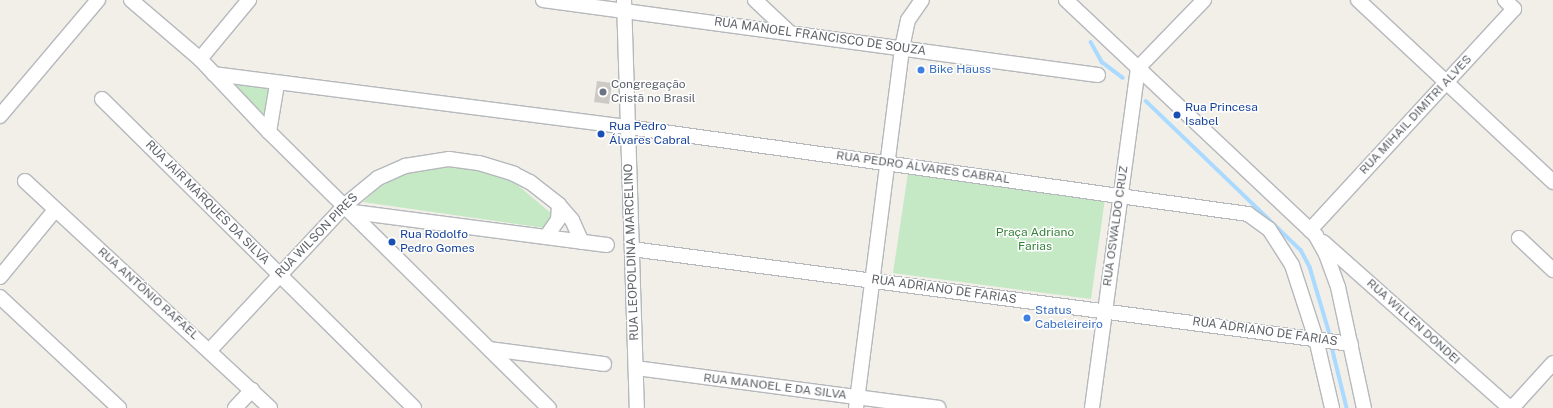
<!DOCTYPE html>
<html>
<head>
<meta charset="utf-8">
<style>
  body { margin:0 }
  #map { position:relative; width:1553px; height:408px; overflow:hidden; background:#f1efe8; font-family:"Public Sans",sans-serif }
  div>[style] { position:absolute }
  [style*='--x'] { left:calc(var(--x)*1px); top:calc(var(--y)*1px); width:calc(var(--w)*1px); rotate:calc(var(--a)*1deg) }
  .green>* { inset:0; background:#c5e8c5 }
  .stream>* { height:3.5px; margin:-1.75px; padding:0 1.75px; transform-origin:1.75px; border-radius:1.75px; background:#aadaff }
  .building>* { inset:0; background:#cccac5 }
  .roads { filter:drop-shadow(1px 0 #b5b8bc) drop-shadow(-1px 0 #b5b8bc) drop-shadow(0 1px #b5b8bc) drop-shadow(0 -1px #b5b8bc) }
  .minor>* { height:14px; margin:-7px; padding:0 7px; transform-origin:7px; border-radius:7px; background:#fff }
  .dots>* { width:11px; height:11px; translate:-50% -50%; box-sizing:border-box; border:2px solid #fff; border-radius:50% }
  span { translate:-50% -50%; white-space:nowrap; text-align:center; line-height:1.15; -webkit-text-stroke:3px #fff; paint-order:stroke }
  .street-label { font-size:12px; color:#5f6368 }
  .shop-label { font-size:12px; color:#366cbe }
  .left { translate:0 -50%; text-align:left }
  .worship-label { font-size:12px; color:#5b616d }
  .transit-label { font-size:12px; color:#164399 }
  .park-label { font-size:12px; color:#348238 }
</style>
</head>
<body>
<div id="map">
  <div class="green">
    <div style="clip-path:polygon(230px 80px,270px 87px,264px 122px,226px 86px)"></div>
    <div style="clip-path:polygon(434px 167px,464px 168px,491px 174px,515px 183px,552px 214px,545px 228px,363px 202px,381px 186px,407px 173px)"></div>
    <div style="clip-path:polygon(908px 173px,1105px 198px,1091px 299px,893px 273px)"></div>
  </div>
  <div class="stream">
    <div style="--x:1091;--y:42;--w:23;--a:61"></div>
    <div style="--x:1102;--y:62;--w:26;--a:37"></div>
    <div style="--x:1146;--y:101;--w:215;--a:43.9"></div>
    <div style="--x:1301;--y:250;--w:19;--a:62"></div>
    <div style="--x:1310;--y:267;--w:67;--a:73.5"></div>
    <div style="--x:1333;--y:351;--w:59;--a:76.2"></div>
  </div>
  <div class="building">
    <div style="clip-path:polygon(597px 81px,612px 83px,609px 104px,594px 102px)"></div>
  </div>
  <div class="roads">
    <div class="minor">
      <div style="--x:131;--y:0;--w:91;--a:40.5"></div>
      <div style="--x:200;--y:59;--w:100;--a:46.6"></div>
      <div style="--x:269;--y:132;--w:393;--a:44.6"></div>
      <div style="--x:543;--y:0;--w:560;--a:7.7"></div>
      <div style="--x:624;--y:0;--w:408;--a:88.2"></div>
      <div style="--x:755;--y:0;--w:48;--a:43.3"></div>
      <div style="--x:1066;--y:0;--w:344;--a:43.3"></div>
      <div style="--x:1316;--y:236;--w:21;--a:61"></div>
      <div style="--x:1326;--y:254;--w:35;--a:70"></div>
      <div style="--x:1338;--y:287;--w:124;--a:77.9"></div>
      <div style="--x:1358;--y:0;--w:267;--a:43"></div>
      <div style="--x:200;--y:59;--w:77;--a:-50.3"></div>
      <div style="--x:1138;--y:68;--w:95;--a:-45.9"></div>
      <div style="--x:214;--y:74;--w:417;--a:7.3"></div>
      <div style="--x:628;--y:127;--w:626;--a:7.99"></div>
      <div style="--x:1248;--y:214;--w:26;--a:36"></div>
      <div style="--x:1269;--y:229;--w:43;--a:57.4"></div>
      <div style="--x:1292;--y:265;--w:78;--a:72"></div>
      <div style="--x:1316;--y:339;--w:71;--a:76.9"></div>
      <div style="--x:102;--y:99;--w:439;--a:44.7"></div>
      <div style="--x:0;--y:116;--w:152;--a:-49.8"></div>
      <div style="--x:269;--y:132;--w:49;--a:-80.5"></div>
      <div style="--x:25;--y:181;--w:334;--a:42.8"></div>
      <div style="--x:353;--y:212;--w:256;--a:7.4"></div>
      <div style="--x:1310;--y:230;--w:301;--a:-47.3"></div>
      <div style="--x:1514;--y:9;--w:13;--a:-135"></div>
      <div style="--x:546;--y:237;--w:21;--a:-55"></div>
      <div style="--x:558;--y:220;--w:15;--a:-86"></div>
      <div style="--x:1519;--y:238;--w:47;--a:43.3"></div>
      <div style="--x:1323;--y:242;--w:250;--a:41.6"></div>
      <div style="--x:632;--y:249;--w:725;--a:7.53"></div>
      <div style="--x:0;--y:277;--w:87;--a:-50.6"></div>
      <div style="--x:0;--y:297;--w:163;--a:43"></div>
      <div style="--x:490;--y:349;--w:115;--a:7.5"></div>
      <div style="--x:210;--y:350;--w:198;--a:-47"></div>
      <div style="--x:345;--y:205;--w:43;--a:-39.3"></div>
      <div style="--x:378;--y:178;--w:30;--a:-24"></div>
      <div style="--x:405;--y:166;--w:45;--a:-9"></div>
      <div style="--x:449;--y:159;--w:30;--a:8"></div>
      <div style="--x:479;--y:163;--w:37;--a:17"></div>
      <div style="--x:514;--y:174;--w:18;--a:27"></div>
      <div style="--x:530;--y:182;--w:37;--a:38"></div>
      <div style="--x:559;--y:205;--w:20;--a:49"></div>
      <div style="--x:572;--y:220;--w:24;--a:66"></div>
      <div style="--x:636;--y:368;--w:305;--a:7.5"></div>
      <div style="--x:235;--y:408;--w:25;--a:-47"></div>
      <div style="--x:856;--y:408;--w:363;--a:-82.7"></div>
      <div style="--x:902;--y:48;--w:29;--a:-78"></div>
      <div style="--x:908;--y:20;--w:24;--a:-55"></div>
      <div style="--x:1092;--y:408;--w:343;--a:-82.3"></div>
      <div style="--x:1512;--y:408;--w:61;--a:-47.7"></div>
    </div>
  </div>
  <div class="dots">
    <div style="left:921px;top:70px;background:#3f7fe0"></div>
    <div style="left:603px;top:92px;background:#6b7280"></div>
    <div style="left:1177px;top:115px;background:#1a4fb4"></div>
    <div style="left:601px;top:134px;background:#1a4fb4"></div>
    <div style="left:392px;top:242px;background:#1a4fb4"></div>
    <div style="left:1027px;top:318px;background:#3f7fe0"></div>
  </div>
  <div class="street-label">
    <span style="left:820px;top:37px;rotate:8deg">RUA MANOEL FRANCISCO DE SOUZA</span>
    <span style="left:1416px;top:115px;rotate:-47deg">RUA MIHAIL DIMITRI ALVES</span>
    <span style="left:923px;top:168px;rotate:8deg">RUA PEDRO ÁLVARES CABRAL</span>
    <span style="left:207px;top:203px;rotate:45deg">RUA JAIR MARQUES DA SILVA</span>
    <span style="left:1116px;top:226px;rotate:-82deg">RUA OSWALDO CRUZ</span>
    <span style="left:317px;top:236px;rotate:-46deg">RUA WILSON PIRES</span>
    <span style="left:632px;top:252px;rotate:-92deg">RUA LEOPOLDINA MARCELINO</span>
    <span style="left:944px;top:290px;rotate:8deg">RUA ADRIANO DE FARIAS</span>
    <span style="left:148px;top:294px;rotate:42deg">RUA ANTÔNIO RAFAEL</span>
    <span style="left:1413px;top:322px;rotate:42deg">RUA WILLEN DONDEI</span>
    <span style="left:1265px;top:332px;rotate:8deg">RUA ADRIANO DE FARIAS</span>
    <span style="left:775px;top:387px;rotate:7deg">RUA MANOEL E DA SILVA</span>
  </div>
  <div class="shop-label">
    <span class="left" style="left:929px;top:70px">Bike Hauss</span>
    <span class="left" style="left:1035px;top:318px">Status<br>Cabeleireiro</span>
  </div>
  <div class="worship-label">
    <span class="left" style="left:611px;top:92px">Congregação<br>Cristã no Brasil</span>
  </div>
  <div class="transit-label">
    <span class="left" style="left:1185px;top:115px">Rua Princesa<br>Isabel</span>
    <span class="left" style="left:609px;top:134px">Rua Pedro<br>Álvares Cabral</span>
    <span class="left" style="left:400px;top:242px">Rua Rodolfo<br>Pedro Gomes</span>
  </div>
  <div class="park-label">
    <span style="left:1035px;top:240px">Praça Adriano<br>Farias</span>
  </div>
</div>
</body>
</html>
